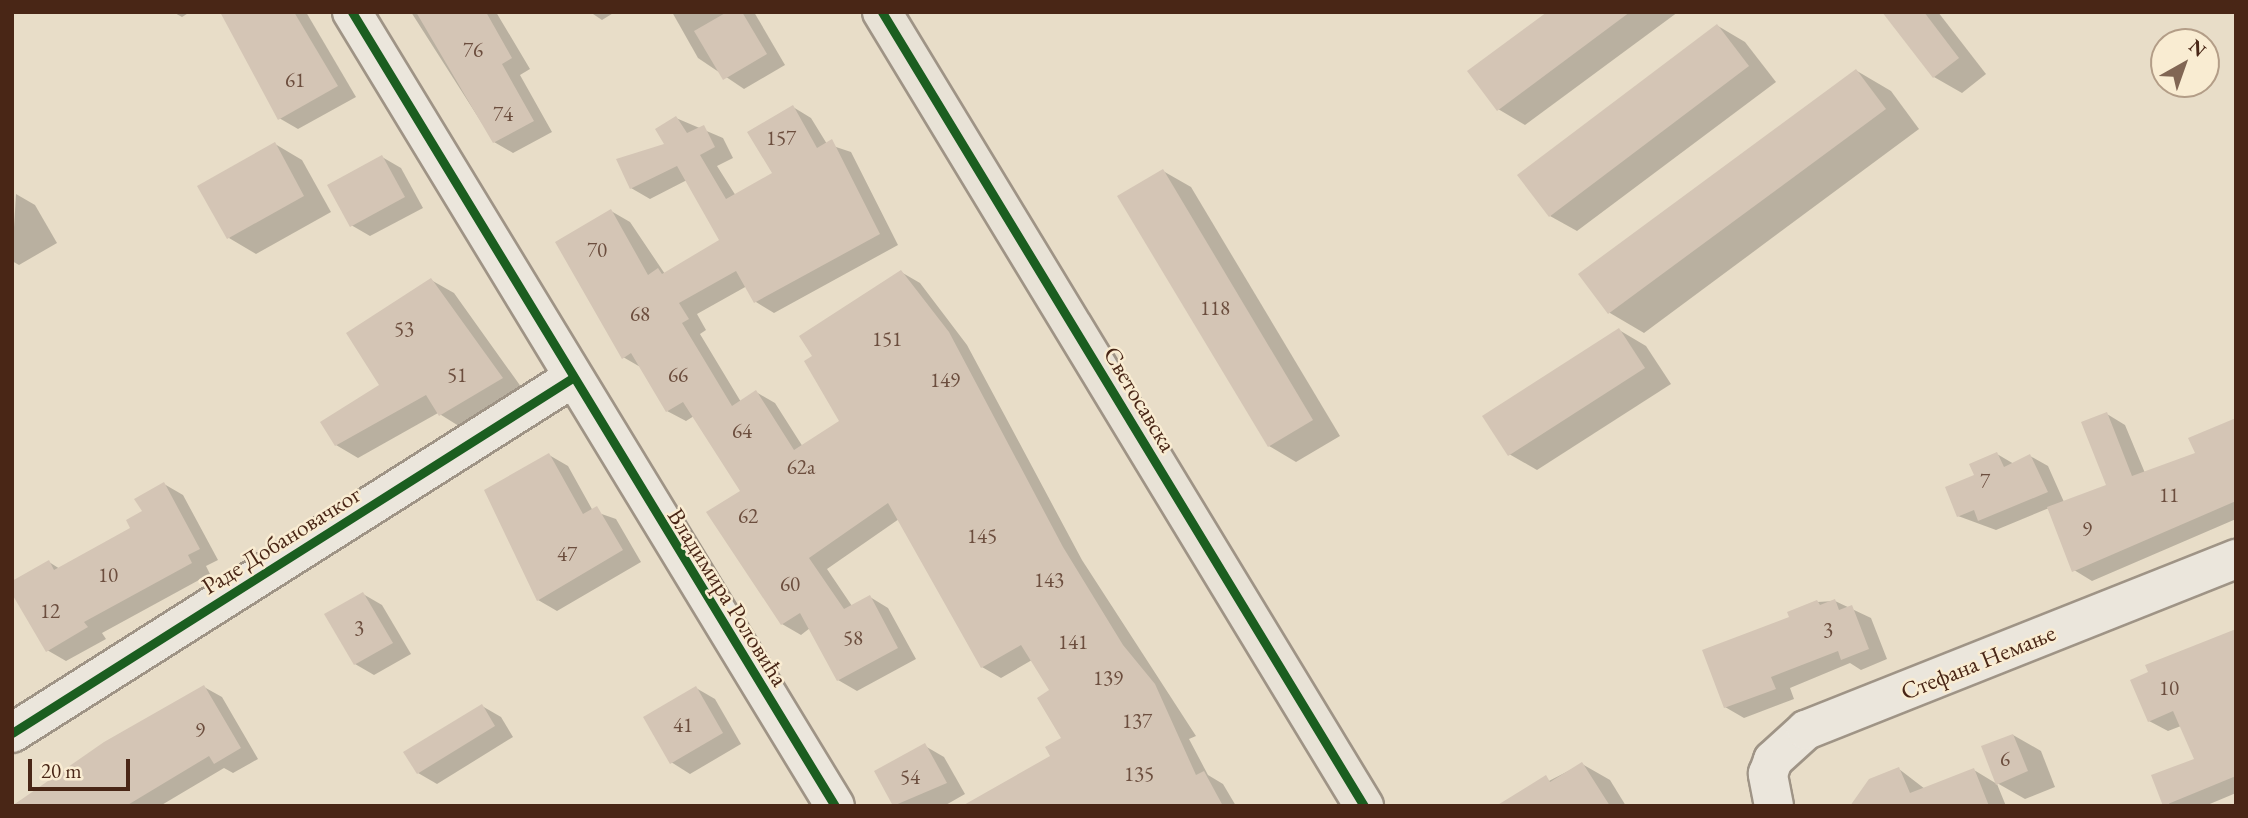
<!DOCTYPE html>
<html>
<head>
<meta charset="utf-8">
<style>
  body { margin:0 }
  #map { position:relative; width:2248px; height:818px; overflow:hidden; background:#e8ddc8; font-family:"EB Garamond",serif }
  div>[style] { position:absolute }
  [style*='--x'] { left:calc(var(--x)*1px); top:calc(var(--y)*1px); width:calc(var(--w)*1px); rotate:calc(var(--a)*1deg) }
  .shadow>* { inset:0; background:#0003 }
  .building>* { inset:0; background:#d4c5b5 }
  .roads { filter:drop-shadow(2px 0 #9f9486) drop-shadow(-2px 0 #9f9486) drop-shadow(0 2px #9f9486) drop-shadow(0 -2px #9f9486) }
  .minor>* { height:38px; margin:-19px; padding:0 19px; transform-origin:19px; border-radius:19px; background:#ebe6dc }
  .major>* { height:38px; margin:-19px; padding:0 19px; transform-origin:19px; border-radius:19px; background:#e8e2d6 }
  .cycleway>* { height:9px; margin:-4.5px; padding:0 4.5px; transform-origin:4.5px; border-radius:4.5px; background:#1b5e20 }
  span { translate:-50% -50%; white-space:nowrap; text-align:center; line-height:1.15; -webkit-text-stroke:5px #f9ecd2; paint-order:stroke }
  .number-label { font-size:21px; color:#6c4e3e }
  .number-label span { -webkit-text-stroke-width:0 }
  .street-label { font-size:24px; color:#492616 }
  .frame { position:absolute; inset:0; border:14px solid #492616; pointer-events:none }
  .north { position:absolute; left:2150px; top:28px; width:70px; height:70px; box-sizing:border-box; background:#f9ecd2; border:2px solid #b39d87; border-radius:50%; rotate:40deg; font-size:19px; font-weight:700; line-height:28px; text-align:center; color:#492616 }
  .north::after { content:''; display:block; margin:auto; width:24px; height:32px; background:#816654; clip-path:polygon(50% 0,100% 100%,50% 72%,0 100%) }
  .scale { position:absolute; left:28px; top:759px; width:102px; height:32px; box-sizing:border-box; border:4px solid #492616; border-top:0; padding-left:9px; font-size:21px; line-height:24px; white-space:nowrap; color:#492616; -webkit-text-stroke:5px #f9ecd2; paint-order:stroke }
</style>
</head>
<body>
<div id="map">
  <div class="shadow">
    <div style="clip-path:polygon(173px 12px,190px 12px,182px 17px)"></div>
    <div style="clip-path:polygon(223px 12px,306px 12px,356px 97px,298px 129px,279px 118px)"></div>
    <div style="clip-path:polygon(411px 12px,496px 12px,530px 69px,520px 75px,552px 132px,513px 153px,494px 142px)"></div>
    <div style="clip-path:polygon(590px 12px,615px 12px,602px 20px)"></div>
    <div style="clip-path:polygon(672px 12px,754px 12px,785px 65px,744px 89px,698px 58px)"></div>
    <div style="clip-path:polygon(1550px 12px,1678px 12px,1525px 125px,1498px 109px)"></div>
    <div style="clip-path:polygon(1885px 12px,1938px 12px,1986px 74px,1962px 93px,1934px 77px)"></div>
    <div style="clip-path:polygon(1718px 26px,1745px 42px,1776px 82px,1577px 231px,1550px 216px)"></div>
    <div style="clip-path:polygon(1857px 71px,1891px 91px,1919px 129px,1644px 333px,1610px 313px,1581px 275px)"></div>
    <div style="clip-path:polygon(793px 107px,811px 118px,827px 144px,851px 152px,898px 245px,774px 313px,756px 302px,747px 286px,697px 314px,706px 330px,700px 334px,741px 402px,756px 392px,775px 403px,803px 447px,841px 422px,901px 272px,920px 283px,967px 345px,1082px 560px,1196px 736px,1189px 739px,1208px 775px,1223px 784px,1236px 806px,988px 806px,1053px 756px,1064px 739px,1052px 691px,1032px 660px,1001px 678px,982px 667px,899px 519px,827px 569px,852px 606px,870px 597px,888px 608px,916px 659px,857px 691px,838px 680px,810px 628px,801px 635px,782px 624px,742px 491px,694px 416px,686px 421px,667px 411px,642px 368px,623px 357px,611px 211px,630px 222px,665px 274px,722px 241px,687px 180px,650px 199px,631px 188px,667px 145px,676px 118px,723px 138px,733px 158px,717px 166px,736px 196px,774px 174px)"></div>
    <div style="clip-path:polygon(275px 144px,302px 160px,331px 212px,256px 254px,229px 238px)"></div>
    <div style="clip-path:polygon(382px 157px,401px 168px,423px 208px,370px 236px,351px 225px)"></div>
    <div style="clip-path:polygon(1163px 171px,1191px 187px,1340px 436px,1296px 462px,1269px 446px)"></div>
    <div style="clip-path:polygon(16px 194px,35px 205px,57px 243px,19px 265px,12px 261px)"></div>
    <div style="clip-path:polygon(431px 280px,454px 293px,524px 391px,462px 428px,438px 413px,358px 458px,336px 445px,382px 386px)"></div>
    <div style="clip-path:polygon(1619px 330px,1646px 346px,1671px 384px,1537px 470px,1509px 454px)"></div>
    <div style="clip-path:polygon(2107px 414px,2125px 425px,2145px 473px,2198px 454px,2236px 420px,2236px 519px,2092px 581px,2074px 570px,2049px 508px,1996px 530px,1958px 516px,1976px 476px,1997px 454px,2014px 464px,2030px 456px,2048px 466px,2064px 502px,2109px 486px)"></div>
    <div style="clip-path:polygon(549px 455px,568px 466px,593px 511px,616px 519px,641px 562px,557px 611px,538px 600px)"></div>
    <div style="clip-path:polygon(164px 484px,183px 495px,218px 560px,206px 566px,210px 574px,102px 633px,106px 639px,66px 661px,47px 650px,49px 562px,60px 569px,132px 528px)"></div>
    <div style="clip-path:polygon(363px 594px,382px 605px,411px 654px,374px 675px,355px 664px)"></div>
    <div style="clip-path:polygon(1835px 601px,1871px 618px,1887px 659px,1861px 670px,1850px 663px,1790px 688px,1794px 699px,1744px 718px,1725px 707px,1791px 618px,1817px 602px)"></div>
    <div style="clip-path:polygon(2236px 631px,2236px 793px,2205px 806px,2167px 806px,2196px 760px,2181px 726px,2168px 731px,2149px 721px)"></div>
    <div style="clip-path:polygon(204px 687px,222px 697px,258px 759px,233px 773px,224px 768px,160px 806px,12px 806px)"></div>
    <div style="clip-path:polygon(696px 688px,715px 699px,741px 744px,690px 774px,671px 762px)"></div>
    <div style="clip-path:polygon(482px 706px,501px 717px,513px 737px,437px 784px,418px 773px)"></div>
    <div style="clip-path:polygon(2013px 735px,2041px 751px,2055px 787px,2025px 799px,1997px 783px)"></div>
    <div style="clip-path:polygon(925px 746px,944px 757px,965px 794px,944px 806px,895px 806px,877px 772px)"></div>
    <div style="clip-path:polygon(1582px 764px,1610px 780px,1626px 806px,1500px 806px)"></div>
    <div style="clip-path:polygon(1899px 769px,1925px 789px,1974px 770px,1997px 784px,2006px 806px,1860px 806px)"></div>
  </div>
  <div class="building">
    <div style="clip-path:polygon(220px 12px,294px 12px,338px 86px,278px 120px)"></div>
    <div style="clip-path:polygon(416px 12px,486px 12px,512px 58px,502px 64px,534px 121px,493px 143px)"></div>
    <div style="clip-path:polygon(727px 12px,742px 12px,767px 54px,723px 80px,694px 31px)"></div>
    <div style="clip-path:polygon(1547px 12px,1630px 12px,1497px 111px,1467px 71px)"></div>
    <div style="clip-path:polygon(1882px 12px,1924px 12px,1959px 58px,1933px 78px)"></div>
    <div style="clip-path:polygon(1717px 24px,1749px 66px,1549px 217px,1517px 175px)"></div>
    <div style="clip-path:polygon(1856px 69px,1886px 109px,1608px 314px,1578px 274px)"></div>
    <div style="clip-path:polygon(793px 105px,817px 148px,832px 139px,880px 234px,754px 303px,736px 271px,679px 303px,689px 319px,682px 323px,732px 406px,756px 390px,794px 450px,839px 421px,804px 361px,812px 356px,799px 336px,901px 270px,949px 332px,1063px 547px,1123px 645px,1155px 684px,1196px 775px,1204px 771px,1223px 806px,962px 806px,1050px 756px,1045px 747px,1061px 738px,1037px 698px,1049px 690px,1021px 645px,981px 668px,888px 503px,809px 558px,844px 609px,870px 595px,898px 648px,837px 681px,800px 613px,781px 625px,706px 512px,740px 491px,683px 402px,666px 412px,631px 353px,622px 359px,555px 242px,611px 209px,648px 275px,658px 268px,662px 274px,719px 240px,677px 166px,630px 189px,616px 159px,664px 144px,655px 129px,676px 116px,687px 133px,704px 125px,715px 147px,700px 155px,726px 199px,772px 173px,747px 132px)"></div>
    <div style="clip-path:polygon(275px 142px,304px 196px,227px 239px,197px 186px)"></div>
    <div style="clip-path:polygon(382px 155px,405px 197px,350px 227px,327px 185px)"></div>
    <div style="clip-path:polygon(1163px 169px,1313px 420px,1268px 447px,1117px 196px)"></div>
    <div style="clip-path:polygon(431px 278px,503px 378px,439px 416px,426px 395px,335px 446px,320px 422px,379px 385px,346px 333px)"></div>
    <div style="clip-path:polygon(1619px 328px,1645px 368px,1508px 456px,1482px 416px)"></div>
    <div style="clip-path:polygon(2107px 412px,2132px 476px,2195px 453px,2188px 438px,2236px 418px,2236px 501px,2072px 572px,2047px 507px,2106px 485px,2081px 422px)"></div>
    <div style="clip-path:polygon(1997px 452px,2004px 467px,2030px 454px,2048px 492px,1978px 521px,1974px 510px,1957px 517px,1945px 487px,1974px 475px,1969px 464px)"></div>
    <div style="clip-path:polygon(549px 453px,583px 514px,597px 506px,623px 550px,537px 601px,484px 490px)"></div>
    <div style="clip-path:polygon(164px 482px,200px 549px,188px 555px,192px 563px,84px 622px,88px 627px,46px 652px,12px 594px,12px 581px,49px 560px,54px 570px,130px 528px,126px 520px,142px 511px,134px 499px)"></div>
    <div style="clip-path:polygon(363px 592px,393px 643px,354px 665px,324px 614px)"></div>
    <div style="clip-path:polygon(1835px 599px,1839px 610px,1852px 605px,1869px 649px,1841px 660px,1838px 651px,1771px 677px,1776px 689px,1724px 708px,1702px 650px,1789px 617px,1787px 612px,1817px 600px,1820px 605px)"></div>
    <div style="clip-path:polygon(2236px 629px,2236px 776px,2163px 806px,2151px 775px,2194px 759px,2173px 711px,2148px 722px,2130px 680px,2148px 672px,2145px 665px)"></div>
    <div style="clip-path:polygon(204px 685px,241px 748px,214px 764px,209px 756px,126px 806px,12px 806px,104px 742px)"></div>
    <div style="clip-path:polygon(696px 686px,723px 733px,670px 764px,643px 717px)"></div>
    <div style="clip-path:polygon(482px 704px,495px 726px,417px 774px,403px 752px)"></div>
    <div style="clip-path:polygon(2013px 734px,2028px 771px,1996px 785px,1981px 746px)"></div>
    <div style="clip-path:polygon(925px 743px,947px 783px,893px 806px,874px 771px)"></div>
    <div style="clip-path:polygon(1582px 762px,1610px 806px,1496px 806px,1546px 775px,1550px 782px)"></div>
    <div style="clip-path:polygon(1899px 767px,1910px 793px,1974px 768px,1989px 806px,1850px 806px,1869px 779px)"></div>
  </div>
  <div class="roads">
    <div class="minor">
      <div style="--x:352;--y:12;--w:929;--a:58.69"></div>
      <div style="--x:12;--y:733;--w:662;--a:-32.35"></div>
      <div style="--x:1774;--y:806;--w:33;--a:-101"></div>
      <div style="--x:1768;--y:774;--w:15;--a:-70"></div>
      <div style="--x:1773;--y:760;--w:45;--a:-42.3"></div>
      <div style="--x:1806;--y:730;--w:463;--a:-21.7"></div>
    </div>
    <div class="major">
      <div style="--x:882;--y:12;--w:929;--a:58.74"></div>
    </div>
  </div>
  <div class="cycleway">
    <div style="--x:352;--y:12;--w:929;--a:58.69"></div>
    <div style="--x:882;--y:12;--w:929;--a:58.74"></div>
    <div style="--x:12;--y:733;--w:662;--a:-32.35"></div>
  </div>
  <div class="number-label">
    <span style="left:473px;top:50px">76</span>
    <span style="left:295px;top:80px">61</span>
    <span style="left:503px;top:114px">74</span>
    <span style="left:781px;top:138px">157</span>
    <span style="left:597px;top:250px">70</span>
    <span style="left:1215px;top:308px">118</span>
    <span style="left:640px;top:314px">68</span>
    <span style="left:404px;top:329px">53</span>
    <span style="left:887px;top:339px">151</span>
    <span style="left:457px;top:375px">51</span>
    <span style="left:678px;top:375px">66</span>
    <span style="left:945px;top:380px">149</span>
    <span style="left:742px;top:431px">64</span>
    <span style="left:801px;top:467px">62a</span>
    <span style="left:1985px;top:481px">7</span>
    <span style="left:2169px;top:495px">11</span>
    <span style="left:748px;top:516px">62</span>
    <span style="left:2087px;top:529px">9</span>
    <span style="left:982px;top:536px">145</span>
    <span style="left:567px;top:554px">47</span>
    <span style="left:108px;top:575px">10</span>
    <span style="left:1049px;top:580px">143</span>
    <span style="left:790px;top:584px">60</span>
    <span style="left:50px;top:611px">12</span>
    <span style="left:359px;top:628px">3</span>
    <span style="left:1828px;top:630px">3</span>
    <span style="left:853px;top:638px">58</span>
    <span style="left:1073px;top:642px">141</span>
    <span style="left:1108px;top:678px">139</span>
    <span style="left:2169px;top:688px">10</span>
    <span style="left:1137px;top:721px">137</span>
    <span style="left:683px;top:725px">41</span>
    <span style="left:200px;top:730px">9</span>
    <span style="left:2005px;top:759px">6</span>
    <span style="left:1139px;top:774px">135</span>
    <span style="left:910px;top:777px">54</span>
  </div>
  <div class="street-label">
    <span style="left:1140px;top:399px;rotate:59deg">Светосавска</span>
    <span style="left:281px;top:540px;rotate:-32deg">Раде Добановачког</span>
    <span style="left:728px;top:597px;rotate:58deg">Владимира Роловића</span>
    <span style="left:1978px;top:662px;rotate:-22deg">Стефана Немање</span>
  </div>
  <div class="frame"></div>
  <div class="north">N</div>
  <div class="scale">20 m</div>
</div>
</body>
</html>
